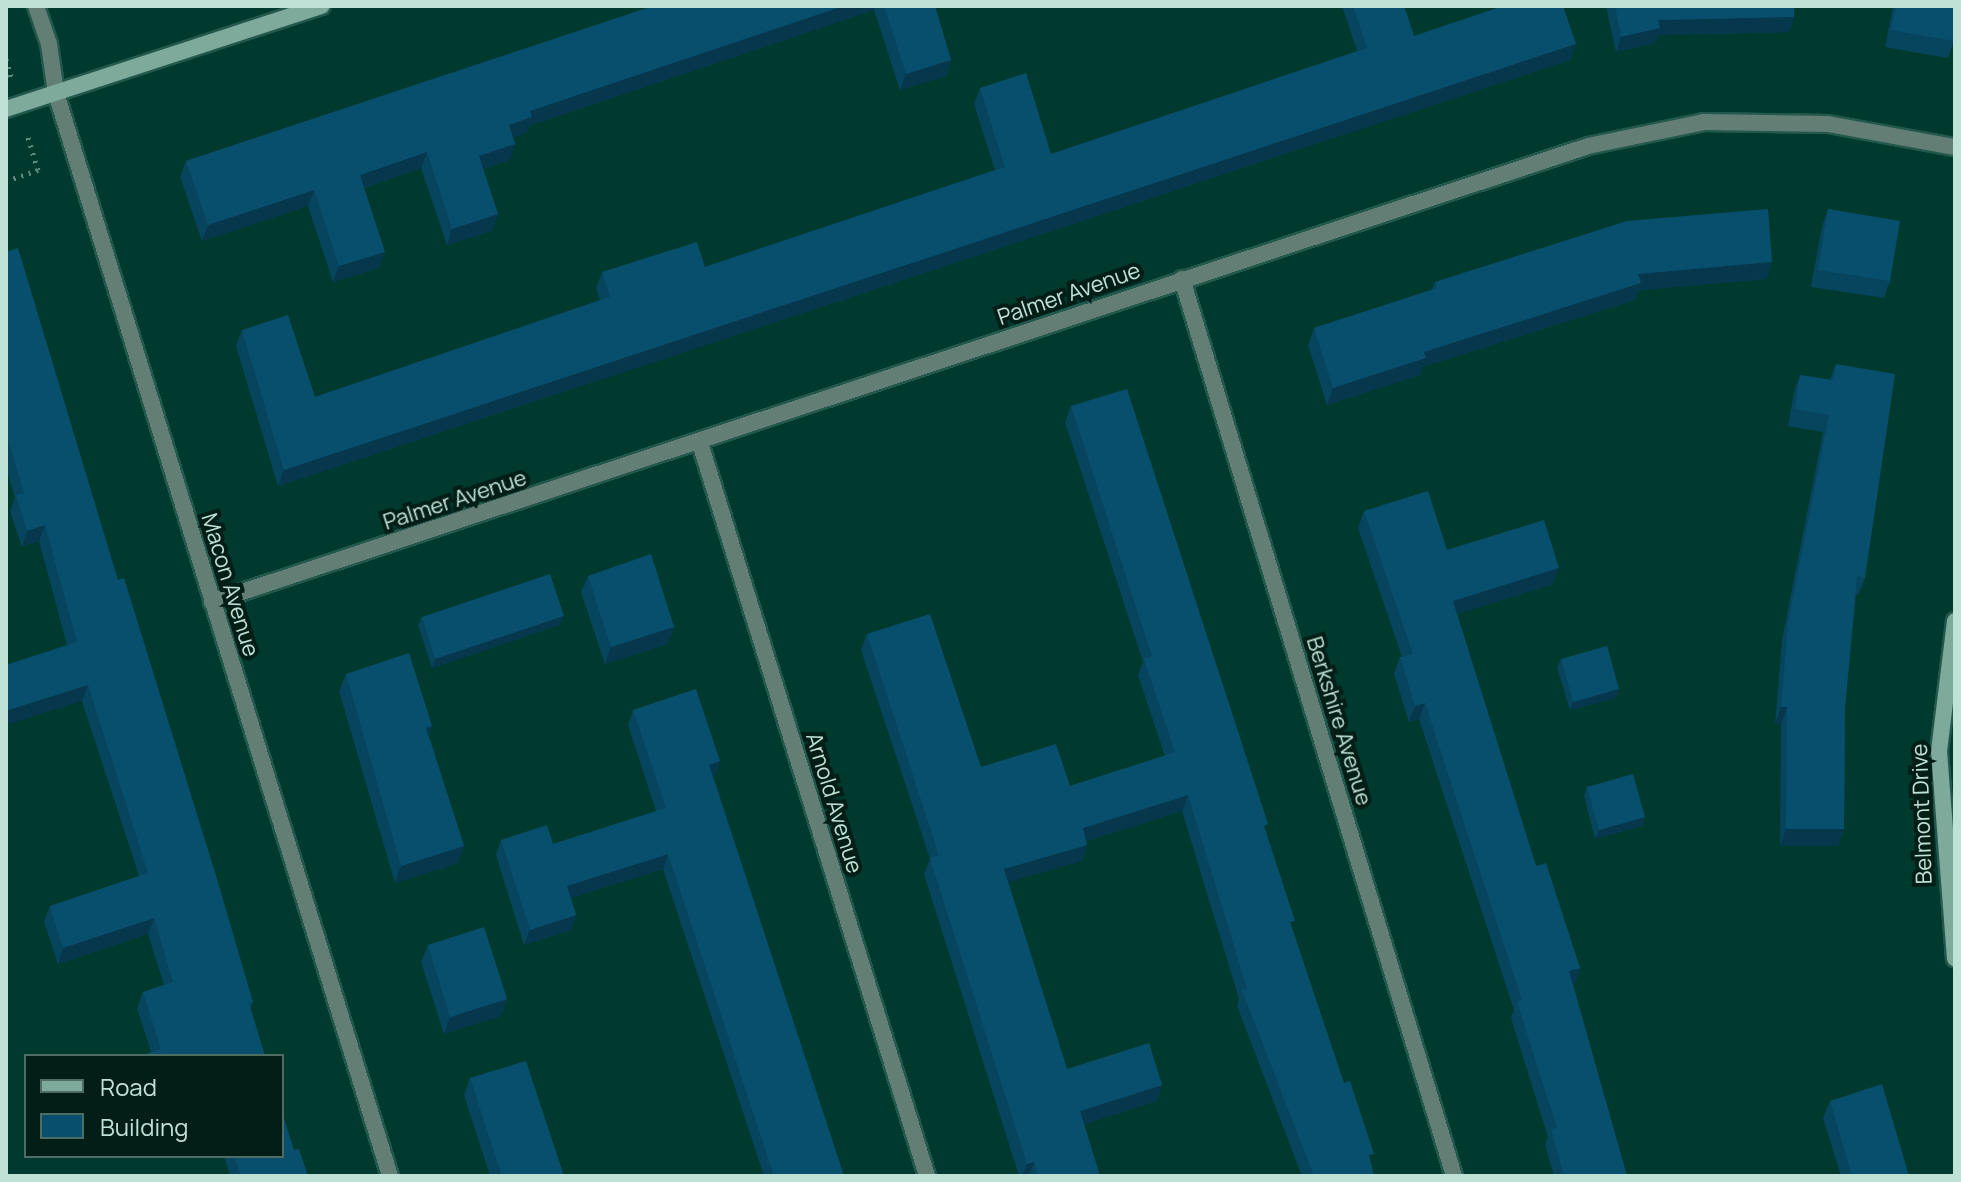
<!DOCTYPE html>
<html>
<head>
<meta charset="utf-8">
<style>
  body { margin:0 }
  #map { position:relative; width:1961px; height:1182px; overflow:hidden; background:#003a2e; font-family:Manrope,sans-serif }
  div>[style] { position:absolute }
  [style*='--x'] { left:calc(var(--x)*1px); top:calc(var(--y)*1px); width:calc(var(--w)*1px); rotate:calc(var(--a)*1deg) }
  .path>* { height:5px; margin-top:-2.5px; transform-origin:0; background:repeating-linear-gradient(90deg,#5d8b7f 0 2px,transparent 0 8px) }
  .roads { filter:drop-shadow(2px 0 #23584c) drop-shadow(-2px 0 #23584c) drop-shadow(0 2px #23584c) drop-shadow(0 -2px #23584c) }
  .street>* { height:16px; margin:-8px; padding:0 8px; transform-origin:8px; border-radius:8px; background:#637e75 }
  .secondary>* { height:16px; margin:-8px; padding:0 8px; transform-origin:8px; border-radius:8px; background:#7eaa9c }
  .wall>* { inset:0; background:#07445e }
  .shaded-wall>* { inset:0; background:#06374c }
  .building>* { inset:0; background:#084f6d }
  span { translate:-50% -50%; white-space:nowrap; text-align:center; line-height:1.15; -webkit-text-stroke:8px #021e17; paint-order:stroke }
  .street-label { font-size:22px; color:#c0e1d6 }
  .frame { position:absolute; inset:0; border:8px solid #c0e1d6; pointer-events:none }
  .legend { position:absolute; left:24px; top:1054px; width:260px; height:104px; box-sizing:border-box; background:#021e17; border:2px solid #4e6c63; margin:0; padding:10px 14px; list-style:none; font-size:24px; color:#c0e1d6 }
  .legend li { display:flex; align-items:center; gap:16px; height:40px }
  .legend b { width:40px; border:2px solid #4e6c63 }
</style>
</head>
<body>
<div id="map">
  <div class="path">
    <div style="--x:6;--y:59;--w:19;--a:74"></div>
    <div style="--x:6;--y:181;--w:34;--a:-19"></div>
    <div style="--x:38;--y:170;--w:39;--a:-107"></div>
  </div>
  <div class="roads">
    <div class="street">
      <div style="--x:36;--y:6;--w:40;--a:71.1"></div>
      <div style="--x:49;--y:44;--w:49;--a:81.9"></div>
      <div style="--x:56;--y:93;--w:1133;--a:72.86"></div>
      <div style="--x:1182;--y:279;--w:937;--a:73.13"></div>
      <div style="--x:700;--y:443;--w:767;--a:72.79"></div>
      <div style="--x:212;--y:602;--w:1450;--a:-18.33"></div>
      <div style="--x:1588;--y:146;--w:118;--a:-11.7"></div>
      <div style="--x:1704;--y:122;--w:124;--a:0.9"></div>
      <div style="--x:1828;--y:124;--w:129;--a:10.3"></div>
    </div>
    <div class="secondary">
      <div style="--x:6;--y:109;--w:332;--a:-18.1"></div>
      <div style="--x:1955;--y:621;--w:131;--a:97"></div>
      <div style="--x:1939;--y:751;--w:208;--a:85.6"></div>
    </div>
  </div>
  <div class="wall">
    <div style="clip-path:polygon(653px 6px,935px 6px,951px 60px,946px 76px,900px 90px,874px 10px,529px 126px,526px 133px,513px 137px,515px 144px,510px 160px,483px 169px,498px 214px,492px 231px,447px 245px,421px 168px,364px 188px,379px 268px,333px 282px,308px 206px,202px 241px,180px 177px,186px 161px)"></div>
    <div style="clip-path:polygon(1342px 6px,1404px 6px,1414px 36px,1570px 60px,278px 486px,236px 346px,242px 330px,315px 397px,600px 300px,596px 288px,602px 272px,705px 267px,995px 170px,974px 104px,980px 88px,1051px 154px,1357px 51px)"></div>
    <div style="clip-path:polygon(1606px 6px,1794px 6px,1794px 17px,1789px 32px,1658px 35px,1655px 43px,1616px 52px)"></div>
    <div style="clip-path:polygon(1893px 6px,1955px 6px,1954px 41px,1948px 58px,1885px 47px)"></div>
    <div style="clip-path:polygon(1828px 209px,1890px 281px,1884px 298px,1811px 287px,1822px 226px)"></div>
    <div style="clip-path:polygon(6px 252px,118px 580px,253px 1002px,250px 1009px,265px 1056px,151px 1052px,137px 1008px,143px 992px,164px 985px,148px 934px,58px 964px,44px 922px,50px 906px,139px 876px,82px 701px,39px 541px,22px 547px,10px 511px,15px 498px,6px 468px)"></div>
    <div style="clip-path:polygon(1772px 262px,1766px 279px,1639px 290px,1635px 300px,1422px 367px,1420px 375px,1327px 405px,1308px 345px,1314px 328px,1432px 290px,1435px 282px)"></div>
    <div style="clip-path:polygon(1836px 364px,1865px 578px,1858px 595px,1856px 594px,1845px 707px,1844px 829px,1838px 846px,1780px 846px,1781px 724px,1775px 724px,1782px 640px,1823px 432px,1788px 426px,1794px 392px,1800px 375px,1830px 380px)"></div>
    <div style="clip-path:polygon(1071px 406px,1266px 831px,1292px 928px,1374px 1176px,1302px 1176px,1237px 1006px,1239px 999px,1182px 811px,1087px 841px,1082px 861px,1008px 882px,1067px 1069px,1162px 1085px,1157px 1101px,1084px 1124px,1100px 1176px,1019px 1176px,924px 874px,930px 859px,861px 650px,867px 634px,981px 767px,1070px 786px,1165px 756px,1138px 675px,1143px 662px,1065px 422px)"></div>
    <div style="clip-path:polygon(1364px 511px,1447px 550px,1553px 584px,1457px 614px,1536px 866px,1580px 968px,1575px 984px,1573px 985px,1627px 1176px,1554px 1176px,1545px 1145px,1548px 1137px,1511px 1018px,1514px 1010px,1419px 719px,1409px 722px,1394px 674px,1400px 657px,1402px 657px,1358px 528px)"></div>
    <div style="clip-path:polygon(588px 576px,674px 627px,668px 644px,605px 664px,581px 592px)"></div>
    <div style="clip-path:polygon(422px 617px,560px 625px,432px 668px,418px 625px)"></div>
    <div style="clip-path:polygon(1561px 659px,1616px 698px,1570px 710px,1557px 668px)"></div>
    <div style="clip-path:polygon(346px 674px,432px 726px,429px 736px,464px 846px,458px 863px,395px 883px,339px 691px)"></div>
    <div style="clip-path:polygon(633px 710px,720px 761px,715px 776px,713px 776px,844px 1176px,764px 1176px,663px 869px,571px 898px,576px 915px,571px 930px,524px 945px,496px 855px,501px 840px,553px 844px,656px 811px,628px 725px)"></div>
    <div style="clip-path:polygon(1587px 787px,1645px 817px,1642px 826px,1595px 839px,1584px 796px)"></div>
    <div style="clip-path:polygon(428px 945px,507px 999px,501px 1016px,444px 1034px,421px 962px)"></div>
    <div style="clip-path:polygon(470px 1078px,564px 1176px,490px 1176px,464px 1095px)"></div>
    <div style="clip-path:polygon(1830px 1101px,1909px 1176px,1841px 1176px,1823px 1118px)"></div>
    <div style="clip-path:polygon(294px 1150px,308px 1176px,230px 1176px,224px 1156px,282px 1156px)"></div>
  </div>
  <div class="shaded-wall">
    <div style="clip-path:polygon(843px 6px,875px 6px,874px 10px,529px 126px,526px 133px,503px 141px,509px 125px,530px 111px)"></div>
    <div style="clip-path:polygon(1794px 17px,1789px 32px,1658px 35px,1655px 43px,1616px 52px,1621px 37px,1658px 20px)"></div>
    <div style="clip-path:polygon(1576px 44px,1570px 60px,278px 486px,284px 470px)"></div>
    <div style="clip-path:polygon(951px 60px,946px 76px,900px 90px,906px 74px)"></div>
    <div style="clip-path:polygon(515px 144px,510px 160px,473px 172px,479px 156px)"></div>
    <div style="clip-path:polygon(427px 152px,421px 168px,354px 191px,360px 175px)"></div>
    <div style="clip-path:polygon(314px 190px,308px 206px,202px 241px,208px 225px)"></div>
    <div style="clip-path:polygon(498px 214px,492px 231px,447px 245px,452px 229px)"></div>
    <div style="clip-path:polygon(385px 252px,379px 268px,333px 282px,339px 266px)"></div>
    <div style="clip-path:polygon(1772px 262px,1766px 279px,1639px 290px,1635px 300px,1422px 367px,1420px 375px,1327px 405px,1333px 388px,1424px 352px,1638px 274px)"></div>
    <div style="clip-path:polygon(45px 525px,39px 541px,22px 547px,27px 531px)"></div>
    <div style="clip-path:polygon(1559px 568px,1553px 584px,1447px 617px,1453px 601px)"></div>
    <div style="clip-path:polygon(564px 616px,560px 625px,432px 668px,435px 659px)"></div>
    <div style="clip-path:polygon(674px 627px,668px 644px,605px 664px,611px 647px)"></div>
    <div style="clip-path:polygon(88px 685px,82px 701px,6px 725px,6px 711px)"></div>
    <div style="clip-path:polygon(1619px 689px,1616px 698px,1570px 710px,1573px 702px)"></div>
    <div style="clip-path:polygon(1425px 703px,1419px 719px,1409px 722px,1415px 706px)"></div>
    <div style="clip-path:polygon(1781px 707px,1787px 707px,1781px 724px,1775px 724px)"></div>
    <div style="clip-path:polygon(432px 726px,426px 743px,426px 728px)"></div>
    <div style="clip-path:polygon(720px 761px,715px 776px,704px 779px,709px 765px)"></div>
    <div style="clip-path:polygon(1188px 795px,1182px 811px,1077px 844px,1083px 828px)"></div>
    <div style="clip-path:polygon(1645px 817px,1642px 826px,1595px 839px,1599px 830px)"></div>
    <div style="clip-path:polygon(1786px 829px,1844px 829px,1838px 846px,1780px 846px)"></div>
    <div style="clip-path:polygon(1087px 845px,1082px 861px,998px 885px,1004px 869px)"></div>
    <div style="clip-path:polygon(464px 846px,458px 863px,395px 883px,401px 866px)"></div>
    <div style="clip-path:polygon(668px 854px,663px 869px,561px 901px,567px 886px)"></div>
    <div style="clip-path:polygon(576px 915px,571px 930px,524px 945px,530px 930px)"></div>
    <div style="clip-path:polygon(154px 918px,148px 934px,58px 964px,63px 948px)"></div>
    <div style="clip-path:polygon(1580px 968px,1575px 984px,1563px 988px,1569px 971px)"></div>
    <div style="clip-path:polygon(507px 999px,501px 1016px,444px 1034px,450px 1017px)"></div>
    <div style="clip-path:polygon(1162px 1085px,1157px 1101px,1074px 1128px,1080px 1111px)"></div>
    <div style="clip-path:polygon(1034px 1162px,1029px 1176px,1022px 1176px,1027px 1164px)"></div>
  </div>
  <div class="building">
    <div style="clip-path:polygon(653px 6px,843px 6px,530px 111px,532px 117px,509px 125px,515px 144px,479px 156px,498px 214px,452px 229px,427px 152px,360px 175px,385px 252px,339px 266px,314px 190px,208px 225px,186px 161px)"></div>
    <div style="clip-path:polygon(884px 6px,935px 6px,951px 60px,906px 74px)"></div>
    <div style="clip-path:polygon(1353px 6px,1404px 6px,1414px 36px,1503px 6px,1563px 6px,1576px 44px,284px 470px,242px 330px,288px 315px,315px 397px,610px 297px,602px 272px,697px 242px,705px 267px,1005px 167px,980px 88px,1026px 73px,1051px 154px,1367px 48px)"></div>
    <div style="clip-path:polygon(1615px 6px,1794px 6px,1794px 17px,1658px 20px,1660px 28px,1621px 37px)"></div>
    <div style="clip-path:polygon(1896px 6px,1955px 6px,1954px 41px,1891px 30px)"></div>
    <div style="clip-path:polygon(1768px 209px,1772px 262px,1638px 274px,1641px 283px,1424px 352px,1426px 358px,1333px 388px,1314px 328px,1437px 288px,1435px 282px,1627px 221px)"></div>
    <div style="clip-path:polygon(1828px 209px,1900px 221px,1890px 281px,1818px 270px)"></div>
    <div style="clip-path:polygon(18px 248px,118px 580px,124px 578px,217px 879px,253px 1002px,249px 1003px,265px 1056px,140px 1056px,161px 1049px,143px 992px,173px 982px,154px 918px,63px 948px,50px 906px,148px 873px,88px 685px,6px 711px,6px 665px,77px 642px,45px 525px,27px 531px,16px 495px,24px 493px,6px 433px,6px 252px)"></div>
    <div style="clip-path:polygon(1836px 364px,1895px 374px,1865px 578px,1857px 576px,1845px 707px,1844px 829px,1786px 829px,1787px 707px,1781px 707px,1788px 623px,1829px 415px,1795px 409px,1800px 375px,1833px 380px)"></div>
    <div style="clip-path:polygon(1127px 389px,1268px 824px,1264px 826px,1295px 921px,1290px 922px,1344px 1083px,1350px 1081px,1374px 1154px,1369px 1155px,1374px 1176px,1314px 1176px,1242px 990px,1247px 988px,1188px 795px,1083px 828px,1087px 845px,1004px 869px,1067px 1069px,1149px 1043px,1162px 1085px,1080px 1111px,1100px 1176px,1038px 1176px,1034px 1162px,1027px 1164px,930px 858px,939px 855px,867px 634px,930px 614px,981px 767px,1056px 744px,1070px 786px,1175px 752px,1144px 659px,1152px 656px,1071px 406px)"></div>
    <div style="clip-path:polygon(1428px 491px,1447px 550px,1544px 520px,1559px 568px,1453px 601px,1536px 866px,1546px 863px,1580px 968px,1569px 971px,1627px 1176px,1564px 1176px,1551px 1129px,1557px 1128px,1517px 1002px,1522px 1000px,1425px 703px,1415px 706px,1400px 657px,1413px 654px,1364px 511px)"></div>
    <div style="clip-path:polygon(651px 554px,674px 627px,611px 647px,588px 576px)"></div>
    <div style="clip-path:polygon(550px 574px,564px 616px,435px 659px,422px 617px)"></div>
    <div style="clip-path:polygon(1607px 646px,1619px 689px,1573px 702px,1561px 659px)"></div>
    <div style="clip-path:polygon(409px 653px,432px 726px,426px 728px,464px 846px,401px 866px,346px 674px)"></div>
    <div style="clip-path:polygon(696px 689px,720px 761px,709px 765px,844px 1176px,774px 1176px,668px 854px,567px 886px,576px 915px,530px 930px,501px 840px,547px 825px,553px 844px,666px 808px,633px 710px)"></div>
    <div style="clip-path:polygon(1633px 774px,1645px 817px,1599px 830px,1587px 787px)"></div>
    <div style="clip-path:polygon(484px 927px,507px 999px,450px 1017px,428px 945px)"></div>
    <div style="clip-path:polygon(526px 1061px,564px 1176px,502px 1176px,470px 1078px)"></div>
    <div style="clip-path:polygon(1882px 1084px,1909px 1176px,1852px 1176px,1830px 1101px)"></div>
    <div style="clip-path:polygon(282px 1112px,294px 1150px,299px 1149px,308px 1176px,241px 1176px,234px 1156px,282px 1156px)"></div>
  </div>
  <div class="street-label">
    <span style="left:1069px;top:294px;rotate:-19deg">Palmer Avenue</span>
    <span style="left:455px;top:500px;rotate:-18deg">Palmer Avenue</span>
    <span style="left:230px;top:585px;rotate:73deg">Macon Avenue</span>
    <span style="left:1339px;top:721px;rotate:73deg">Berkshire Avenue</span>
    <span style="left:834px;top:803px;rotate:73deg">Arnold Avenue</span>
    <span style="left:1922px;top:814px;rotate:-92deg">Belmont Drive</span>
  </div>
  <div class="frame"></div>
  <ul class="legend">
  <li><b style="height:10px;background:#7eaa9c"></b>Road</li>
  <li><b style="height:22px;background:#084f6d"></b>Building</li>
  </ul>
</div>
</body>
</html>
